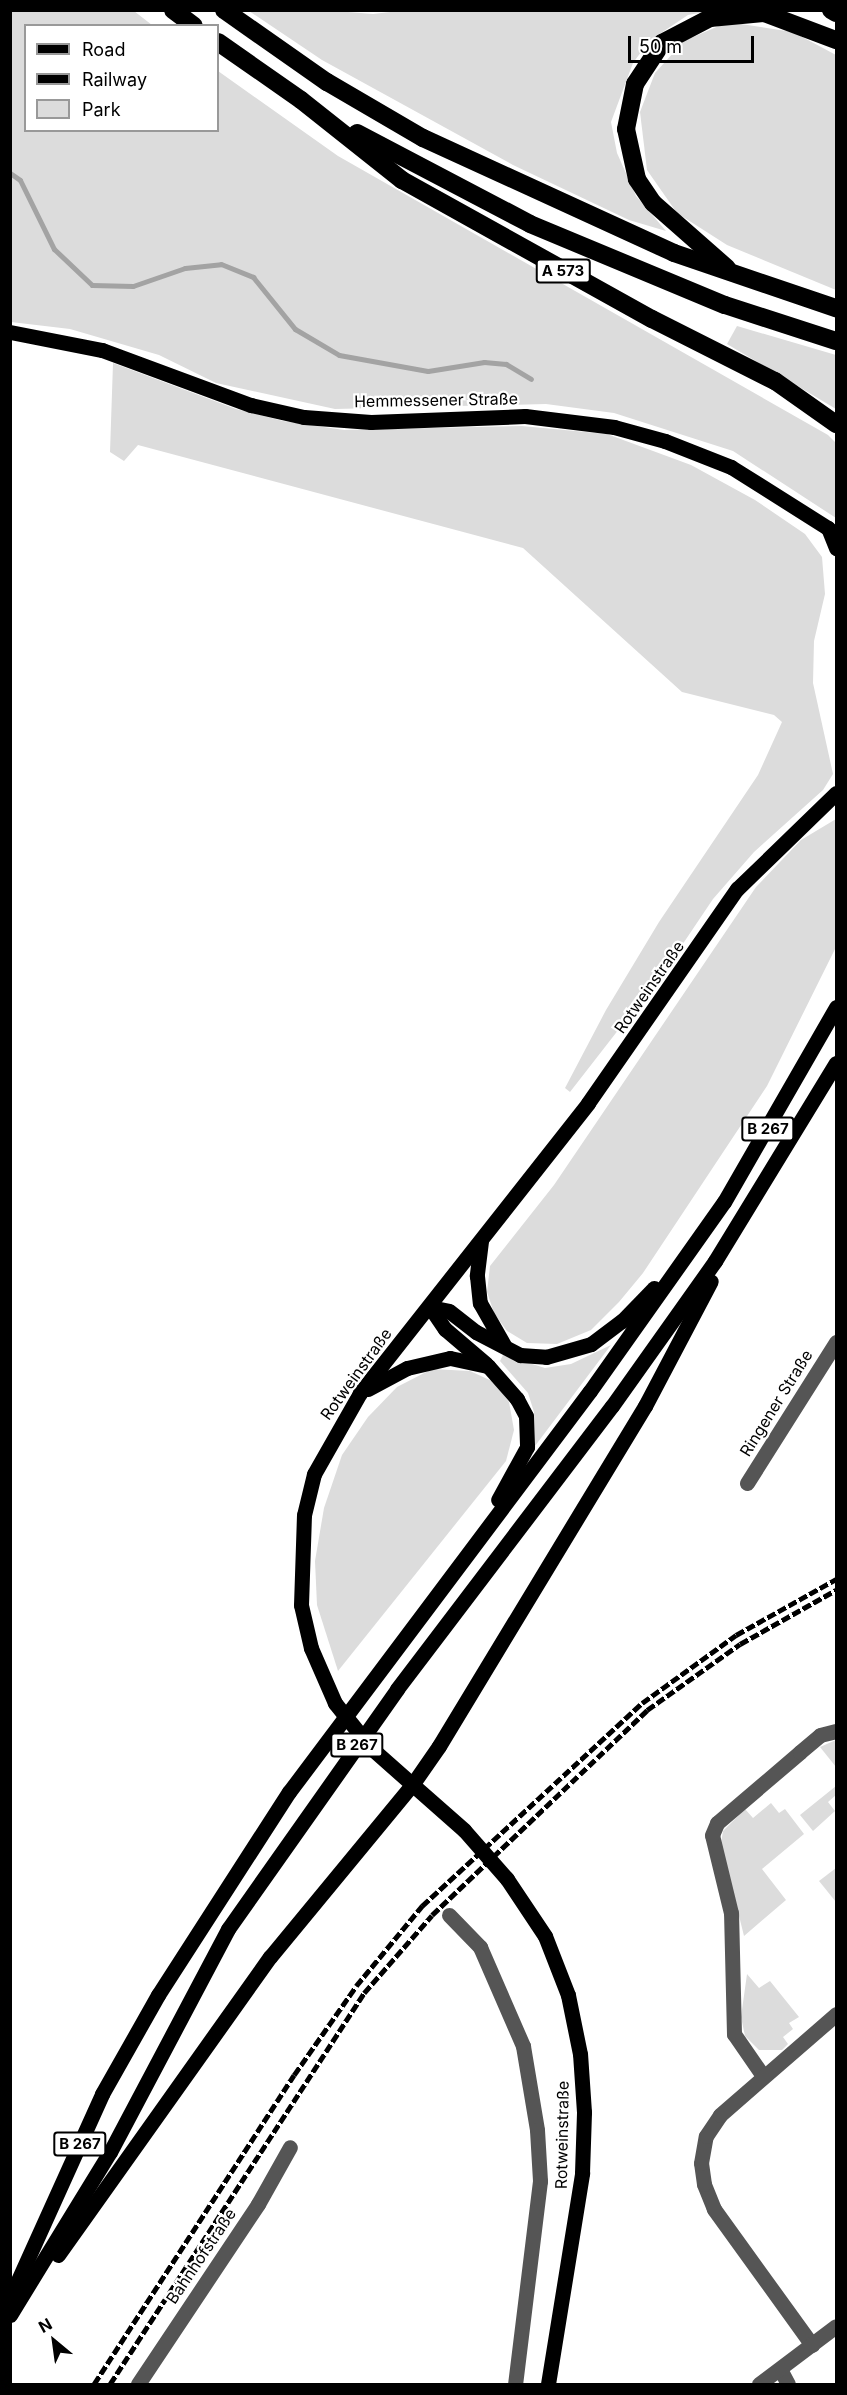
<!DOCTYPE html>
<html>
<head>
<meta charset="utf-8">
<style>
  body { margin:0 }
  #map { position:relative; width:847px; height:2395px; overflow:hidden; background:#fff; font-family:Inter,sans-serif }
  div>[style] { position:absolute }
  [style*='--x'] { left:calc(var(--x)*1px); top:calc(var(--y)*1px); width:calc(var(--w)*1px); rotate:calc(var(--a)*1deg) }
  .green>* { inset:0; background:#dcdcdc }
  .stream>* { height:5px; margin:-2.5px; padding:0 2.5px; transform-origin:2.5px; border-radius:2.5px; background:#a3a3a3 }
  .minor>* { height:15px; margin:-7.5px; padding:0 7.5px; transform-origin:7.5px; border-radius:7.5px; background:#555 }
  .major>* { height:15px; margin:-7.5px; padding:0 7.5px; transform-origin:7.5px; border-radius:7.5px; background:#000 }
  .highway>* { height:18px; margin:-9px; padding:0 9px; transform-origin:9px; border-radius:9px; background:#000 }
  .rail>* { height:4.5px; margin-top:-2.25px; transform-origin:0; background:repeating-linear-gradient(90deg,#000 0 9px,transparent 0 12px) }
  span { translate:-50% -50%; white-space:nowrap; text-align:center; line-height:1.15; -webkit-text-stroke:4.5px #fff; paint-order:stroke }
  .shield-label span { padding:2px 4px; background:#fff; border:2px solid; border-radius:4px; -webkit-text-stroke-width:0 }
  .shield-label { font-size:15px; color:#000; font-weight:700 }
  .street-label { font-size:16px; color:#000 }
  .frame { position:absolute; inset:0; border:12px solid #000; pointer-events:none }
  .legend { position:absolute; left:24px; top:24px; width:195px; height:108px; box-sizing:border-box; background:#fff; border:2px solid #999; margin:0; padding:8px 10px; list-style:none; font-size:18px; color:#000 }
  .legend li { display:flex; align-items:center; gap:12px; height:30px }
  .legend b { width:30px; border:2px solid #999 }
  .north { position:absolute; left:24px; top:2311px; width:60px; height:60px; -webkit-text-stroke:4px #fff; paint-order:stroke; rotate:331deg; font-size:16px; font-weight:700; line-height:24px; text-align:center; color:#000 }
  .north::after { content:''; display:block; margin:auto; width:21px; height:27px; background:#000; clip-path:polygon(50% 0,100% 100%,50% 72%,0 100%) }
  .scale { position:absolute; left:628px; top:36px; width:126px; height:27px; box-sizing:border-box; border:3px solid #000; border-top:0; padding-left:8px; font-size:18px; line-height:21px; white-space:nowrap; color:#000; -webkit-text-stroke:4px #fff; paint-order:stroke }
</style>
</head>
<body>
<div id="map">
  <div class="green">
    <div style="clip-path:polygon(11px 10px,134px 11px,152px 25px,26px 26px,26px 130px,218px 130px,218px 71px,338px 156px,828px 435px,836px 443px,836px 518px,733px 451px,614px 413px,546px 404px,335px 409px,216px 383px,159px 355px,70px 329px,11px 322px)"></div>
    <div style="clip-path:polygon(323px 10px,373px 14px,407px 10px,710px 11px,688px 15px,649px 41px,633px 63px,611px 122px,617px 153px,636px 196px,666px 231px,629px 220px,513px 165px,322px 60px,249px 11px)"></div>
    <div style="clip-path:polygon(728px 22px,793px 32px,836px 55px,836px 290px,727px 245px,677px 213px,647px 170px,640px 112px,655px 73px,684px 41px)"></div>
    <div style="clip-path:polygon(737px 326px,836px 355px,836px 409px,727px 344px)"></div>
    <div style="clip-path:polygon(113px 363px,236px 409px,283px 421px,344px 430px,522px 426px,607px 434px,691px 465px,755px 500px,805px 534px,822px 557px,825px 594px,814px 641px,813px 683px,833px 774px,823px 790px,754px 852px,713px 899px,668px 966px,570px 1092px,565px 1088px,606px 1010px,659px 922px,758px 775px,782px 722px,774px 715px,682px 692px,523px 548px,138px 445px,124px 461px,110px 452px)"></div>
    <div style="clip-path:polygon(836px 819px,836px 947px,767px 1086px,643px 1273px,619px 1302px,591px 1330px,557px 1344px,527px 1343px,507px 1331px,494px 1313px,487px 1292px,490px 1266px,554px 1185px,756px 887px,801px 840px)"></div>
    <div style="clip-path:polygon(611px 1345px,535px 1446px,534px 1412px,528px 1393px,500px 1361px,503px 1355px,545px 1368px,571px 1364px)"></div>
    <div style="clip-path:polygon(432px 1369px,470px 1371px,494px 1382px,509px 1402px,514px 1430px,506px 1461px,338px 1671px,317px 1605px,315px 1561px,324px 1508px,342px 1455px,368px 1417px,397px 1387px)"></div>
    <div style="clip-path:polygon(836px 1740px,836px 1767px,820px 1747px)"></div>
    <div style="clip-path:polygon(836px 1786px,836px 1795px,828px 1802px,835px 1811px,813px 1831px,800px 1815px)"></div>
    <div style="clip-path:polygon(771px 1803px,779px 1813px,785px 1809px,804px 1834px,762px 1869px,786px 1900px,744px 1936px,721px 1843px,723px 1831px,745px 1809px,753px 1818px)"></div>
    <div style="clip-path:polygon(836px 1868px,836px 1902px,819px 1881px)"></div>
    <div style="clip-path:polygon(747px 1974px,759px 1988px,770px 1981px,799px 2017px,789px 2023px,793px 2029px,783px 2037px,788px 2044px,782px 2050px,759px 2050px,745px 2036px,741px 2017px)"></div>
  </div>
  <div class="stream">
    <div style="--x:10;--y:173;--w:12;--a:35"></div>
    <div style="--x:20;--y:180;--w:77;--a:63.8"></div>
    <div style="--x:54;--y:249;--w:52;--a:43.5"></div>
    <div style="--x:92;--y:285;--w:41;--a:1.4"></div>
    <div style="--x:133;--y:286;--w:55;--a:-19.1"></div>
    <div style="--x:185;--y:268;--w:36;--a:-6"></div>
    <div style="--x:221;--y:264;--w:35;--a:22"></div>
    <div style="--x:253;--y:277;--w:67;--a:51.1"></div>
    <div style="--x:295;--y:329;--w:51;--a:30.6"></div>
    <div style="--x:339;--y:355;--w:90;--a:10.2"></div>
    <div style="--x:428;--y:371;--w:57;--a:-9.1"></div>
    <div style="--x:484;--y:362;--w:22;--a:5"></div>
    <div style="--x:506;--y:364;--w:29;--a:31"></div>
  </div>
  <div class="minor">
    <div style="--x:747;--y:1483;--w:167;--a:-57.7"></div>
    <div style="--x:449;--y:1915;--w:45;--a:45.9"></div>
    <div style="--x:480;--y:1947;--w:108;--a:66.5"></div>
    <div style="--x:523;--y:2046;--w:85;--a:80.5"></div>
    <div style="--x:537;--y:2130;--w:51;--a:86.6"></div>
    <div style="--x:540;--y:2181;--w:205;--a:97"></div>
    <div style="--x:763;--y:2076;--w:51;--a:-124.6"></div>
    <div style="--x:734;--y:2034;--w:121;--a:-91.4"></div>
    <div style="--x:731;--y:1913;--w:80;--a:-103.7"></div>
    <div style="--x:712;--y:1835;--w:13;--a:-67"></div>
    <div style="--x:717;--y:1823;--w:109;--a:-40.5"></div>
    <div style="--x:800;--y:1752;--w:26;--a:-40"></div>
    <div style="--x:820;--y:1735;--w:16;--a:-14"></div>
    <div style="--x:812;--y:2345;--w:168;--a:-125.8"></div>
    <div style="--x:714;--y:2209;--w:27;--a:-112"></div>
    <div style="--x:704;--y:2184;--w:21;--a:-98"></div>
    <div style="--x:701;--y:2163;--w:27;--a:-80"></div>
    <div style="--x:706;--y:2136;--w:25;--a:-56"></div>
    <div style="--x:720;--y:2115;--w:154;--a:-41"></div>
    <div style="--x:780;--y:2369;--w:17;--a:62"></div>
    <div style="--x:138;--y:2384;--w:216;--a:-56.3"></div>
    <div style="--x:258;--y:2204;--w:65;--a:-60.7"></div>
    <div style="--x:759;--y:2384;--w:96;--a:-37"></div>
  </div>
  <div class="major">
    <div style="--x:10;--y:332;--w:94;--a:11.1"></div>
    <div style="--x:102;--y:350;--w:159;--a:20.3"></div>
    <div style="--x:251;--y:405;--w:54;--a:12.8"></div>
    <div style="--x:304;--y:417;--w:67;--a:4.3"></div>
    <div style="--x:371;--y:422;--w:154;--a:-2.2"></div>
    <div style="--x:525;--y:416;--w:90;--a:7"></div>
    <div style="--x:614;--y:427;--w:53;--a:15.4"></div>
    <div style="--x:665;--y:441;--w:71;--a:21.5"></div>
    <div style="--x:731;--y:467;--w:115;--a:32.2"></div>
    <div style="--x:828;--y:528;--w:22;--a:68"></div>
    <div style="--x:481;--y:1241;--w:35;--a:97"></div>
    <div style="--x:477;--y:1276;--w:27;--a:84"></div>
    <div style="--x:480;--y:1303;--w:48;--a:60.3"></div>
    <div style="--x:430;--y:1307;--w:19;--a:12"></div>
    <div style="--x:449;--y:1311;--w:34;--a:38"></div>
    <div style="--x:476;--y:1332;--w:50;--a:27.6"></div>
    <div style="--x:520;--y:1355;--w:26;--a:4"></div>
    <div style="--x:546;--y:1357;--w:47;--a:-16.1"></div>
    <div style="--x:591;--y:1344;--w:39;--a:-37"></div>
    <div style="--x:622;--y:1321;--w:46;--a:-45.9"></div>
    <div style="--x:430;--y:1307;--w:27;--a:56"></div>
    <div style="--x:445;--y:1329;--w:54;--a:40.5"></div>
    <div style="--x:368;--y:1389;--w:44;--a:-28.3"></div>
    <div style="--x:407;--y:1368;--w:44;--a:-13.1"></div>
    <div style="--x:450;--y:1358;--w:39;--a:12"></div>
    <div style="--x:488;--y:1366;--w:44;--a:48.7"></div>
    <div style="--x:517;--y:1399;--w:19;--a:62"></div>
    <div style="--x:526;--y:1416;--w:31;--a:88"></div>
    <div style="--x:527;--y:1447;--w:60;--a:118.7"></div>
    <div style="--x:58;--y:2255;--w:366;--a:-54.6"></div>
    <div style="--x:270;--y:1957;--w:223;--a:-50.5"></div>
    <div style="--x:412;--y:1785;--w:47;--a:-55.3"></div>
    <div style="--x:439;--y:1746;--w:398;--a:-58.8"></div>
    <div style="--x:645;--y:1406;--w:141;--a:-62.2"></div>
    <div style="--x:10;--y:2298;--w:224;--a:-65.7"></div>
    <div style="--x:102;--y:2094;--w:114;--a:-60.5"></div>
    <div style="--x:158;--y:1995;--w:242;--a:-57.2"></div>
    <div style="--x:289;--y:1792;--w:501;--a:-53.11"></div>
    <div style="--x:590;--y:1391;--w:232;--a:-54.7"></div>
    <div style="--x:724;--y:1202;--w:225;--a:-60.1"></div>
    <div style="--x:10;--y:2315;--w:191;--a:-58.5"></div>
    <div style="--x:110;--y:2152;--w:252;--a:-62.1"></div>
    <div style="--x:228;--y:1929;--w:294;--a:-54.8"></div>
    <div style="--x:397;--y:1689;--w:355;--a:-52.8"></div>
    <div style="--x:612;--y:1406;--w:178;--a:-54.6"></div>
    <div style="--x:715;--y:1261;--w:232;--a:-58.6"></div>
    <div style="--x:548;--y:2384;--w:214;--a:-80.8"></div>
    <div style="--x:582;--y:2173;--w:61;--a:-88.1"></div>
    <div style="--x:584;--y:2112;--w:58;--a:-93.9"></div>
    <div style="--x:580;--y:2054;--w:60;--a:-101.5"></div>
    <div style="--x:568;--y:1995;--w:63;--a:-111.3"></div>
    <div style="--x:545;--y:1936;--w:69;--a:-123.7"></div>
    <div style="--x:507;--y:1879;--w:65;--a:-131.3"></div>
    <div style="--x:464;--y:1830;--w:124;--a:-138.6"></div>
    <div style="--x:371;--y:1748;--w:58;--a:-128.7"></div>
    <div style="--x:335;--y:1703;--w:60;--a:-113.6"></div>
    <div style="--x:311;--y:1648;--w:44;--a:-103.1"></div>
    <div style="--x:301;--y:1605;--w:90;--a:-88.1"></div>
    <div style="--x:304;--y:1515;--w:42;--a:-76.3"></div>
    <div style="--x:314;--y:1474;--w:93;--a:-60.4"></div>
    <div style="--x:360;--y:1393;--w:369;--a:-51.8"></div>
    <div style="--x:588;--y:1103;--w:261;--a:-55.2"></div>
    <div style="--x:737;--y:889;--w:138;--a:-44.1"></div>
  </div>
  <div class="highway">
    <div style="--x:173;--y:10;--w:26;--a:37"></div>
    <div style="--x:224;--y:10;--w:126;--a:35"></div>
    <div style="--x:327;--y:82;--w:111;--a:30.3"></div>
    <div style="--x:423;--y:138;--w:276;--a:24.6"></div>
    <div style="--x:674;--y:253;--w:171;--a:18.8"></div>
    <div style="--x:831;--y:10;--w:6;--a:31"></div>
    <div style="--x:218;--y:42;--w:101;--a:34.9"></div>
    <div style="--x:301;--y:100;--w:129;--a:38.4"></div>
    <div style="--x:402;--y:180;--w:286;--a:29.1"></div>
    <div style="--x:652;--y:319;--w:138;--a:26.8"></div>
    <div style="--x:775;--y:381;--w:75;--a:35.2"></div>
    <div style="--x:357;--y:133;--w:195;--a:27.7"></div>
    <div style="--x:530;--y:224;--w:211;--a:22.6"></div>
    <div style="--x:725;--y:305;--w:117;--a:18"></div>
    <div style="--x:727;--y:268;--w:98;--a:-138.7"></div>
    <div style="--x:653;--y:203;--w:29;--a:-124"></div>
    <div style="--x:637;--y:179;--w:51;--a:-102.4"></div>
    <div style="--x:626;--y:129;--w:46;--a:-78.7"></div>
    <div style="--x:635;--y:84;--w:49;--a:-56.6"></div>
    <div style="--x:662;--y:43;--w:54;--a:-27.5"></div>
    <div style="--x:710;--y:18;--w:54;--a:-5.3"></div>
    <div style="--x:764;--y:13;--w:77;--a:20.6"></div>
  </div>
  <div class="rail">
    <div style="--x:94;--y:2384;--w:368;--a:-57.1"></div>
    <div style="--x:294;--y:2075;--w:108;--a:-55.1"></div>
    <div style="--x:356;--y:1986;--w:104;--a:-50.5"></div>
    <div style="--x:422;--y:1906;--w:299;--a:-42.7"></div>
    <div style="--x:642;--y:1703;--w:116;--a:-35.9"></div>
    <div style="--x:736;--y:1635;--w:115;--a:-29.2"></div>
    <div style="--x:110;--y:2384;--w:466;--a:-57"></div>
    <div style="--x:364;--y:1993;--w:103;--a:-48.9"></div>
    <div style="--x:432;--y:1915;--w:297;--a:-43.6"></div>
    <div style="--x:647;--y:1710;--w:114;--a:-35.4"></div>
    <div style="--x:740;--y:1644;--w:110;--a:-29.4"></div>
  </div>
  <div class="shield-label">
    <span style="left:563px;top:271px">A 573</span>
    <span style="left:768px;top:1129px">B 267</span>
    <span style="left:357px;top:1745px">B 267</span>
    <span style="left:80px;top:2144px">B 267</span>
  </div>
  <div class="street-label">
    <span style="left:436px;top:400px;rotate:-1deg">Hemmessener Straße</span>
    <span style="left:649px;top:987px;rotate:-55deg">Rotweinstraße</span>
    <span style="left:356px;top:1374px;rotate:-54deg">Rotweinstraße</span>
    <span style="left:776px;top:1403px;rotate:-58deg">Ringener Straße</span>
    <span style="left:562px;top:2135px;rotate:-89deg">Rotweinstraße</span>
    <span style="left:201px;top:2256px;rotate:-56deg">Bahnhofstraße</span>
  </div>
  <div class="frame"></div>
  <ul class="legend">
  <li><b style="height:8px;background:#000"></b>Road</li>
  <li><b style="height:8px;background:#000"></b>Railway</li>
  <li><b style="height:16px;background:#dcdcdc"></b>Park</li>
  </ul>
  <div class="north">N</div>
  <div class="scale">50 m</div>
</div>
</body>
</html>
